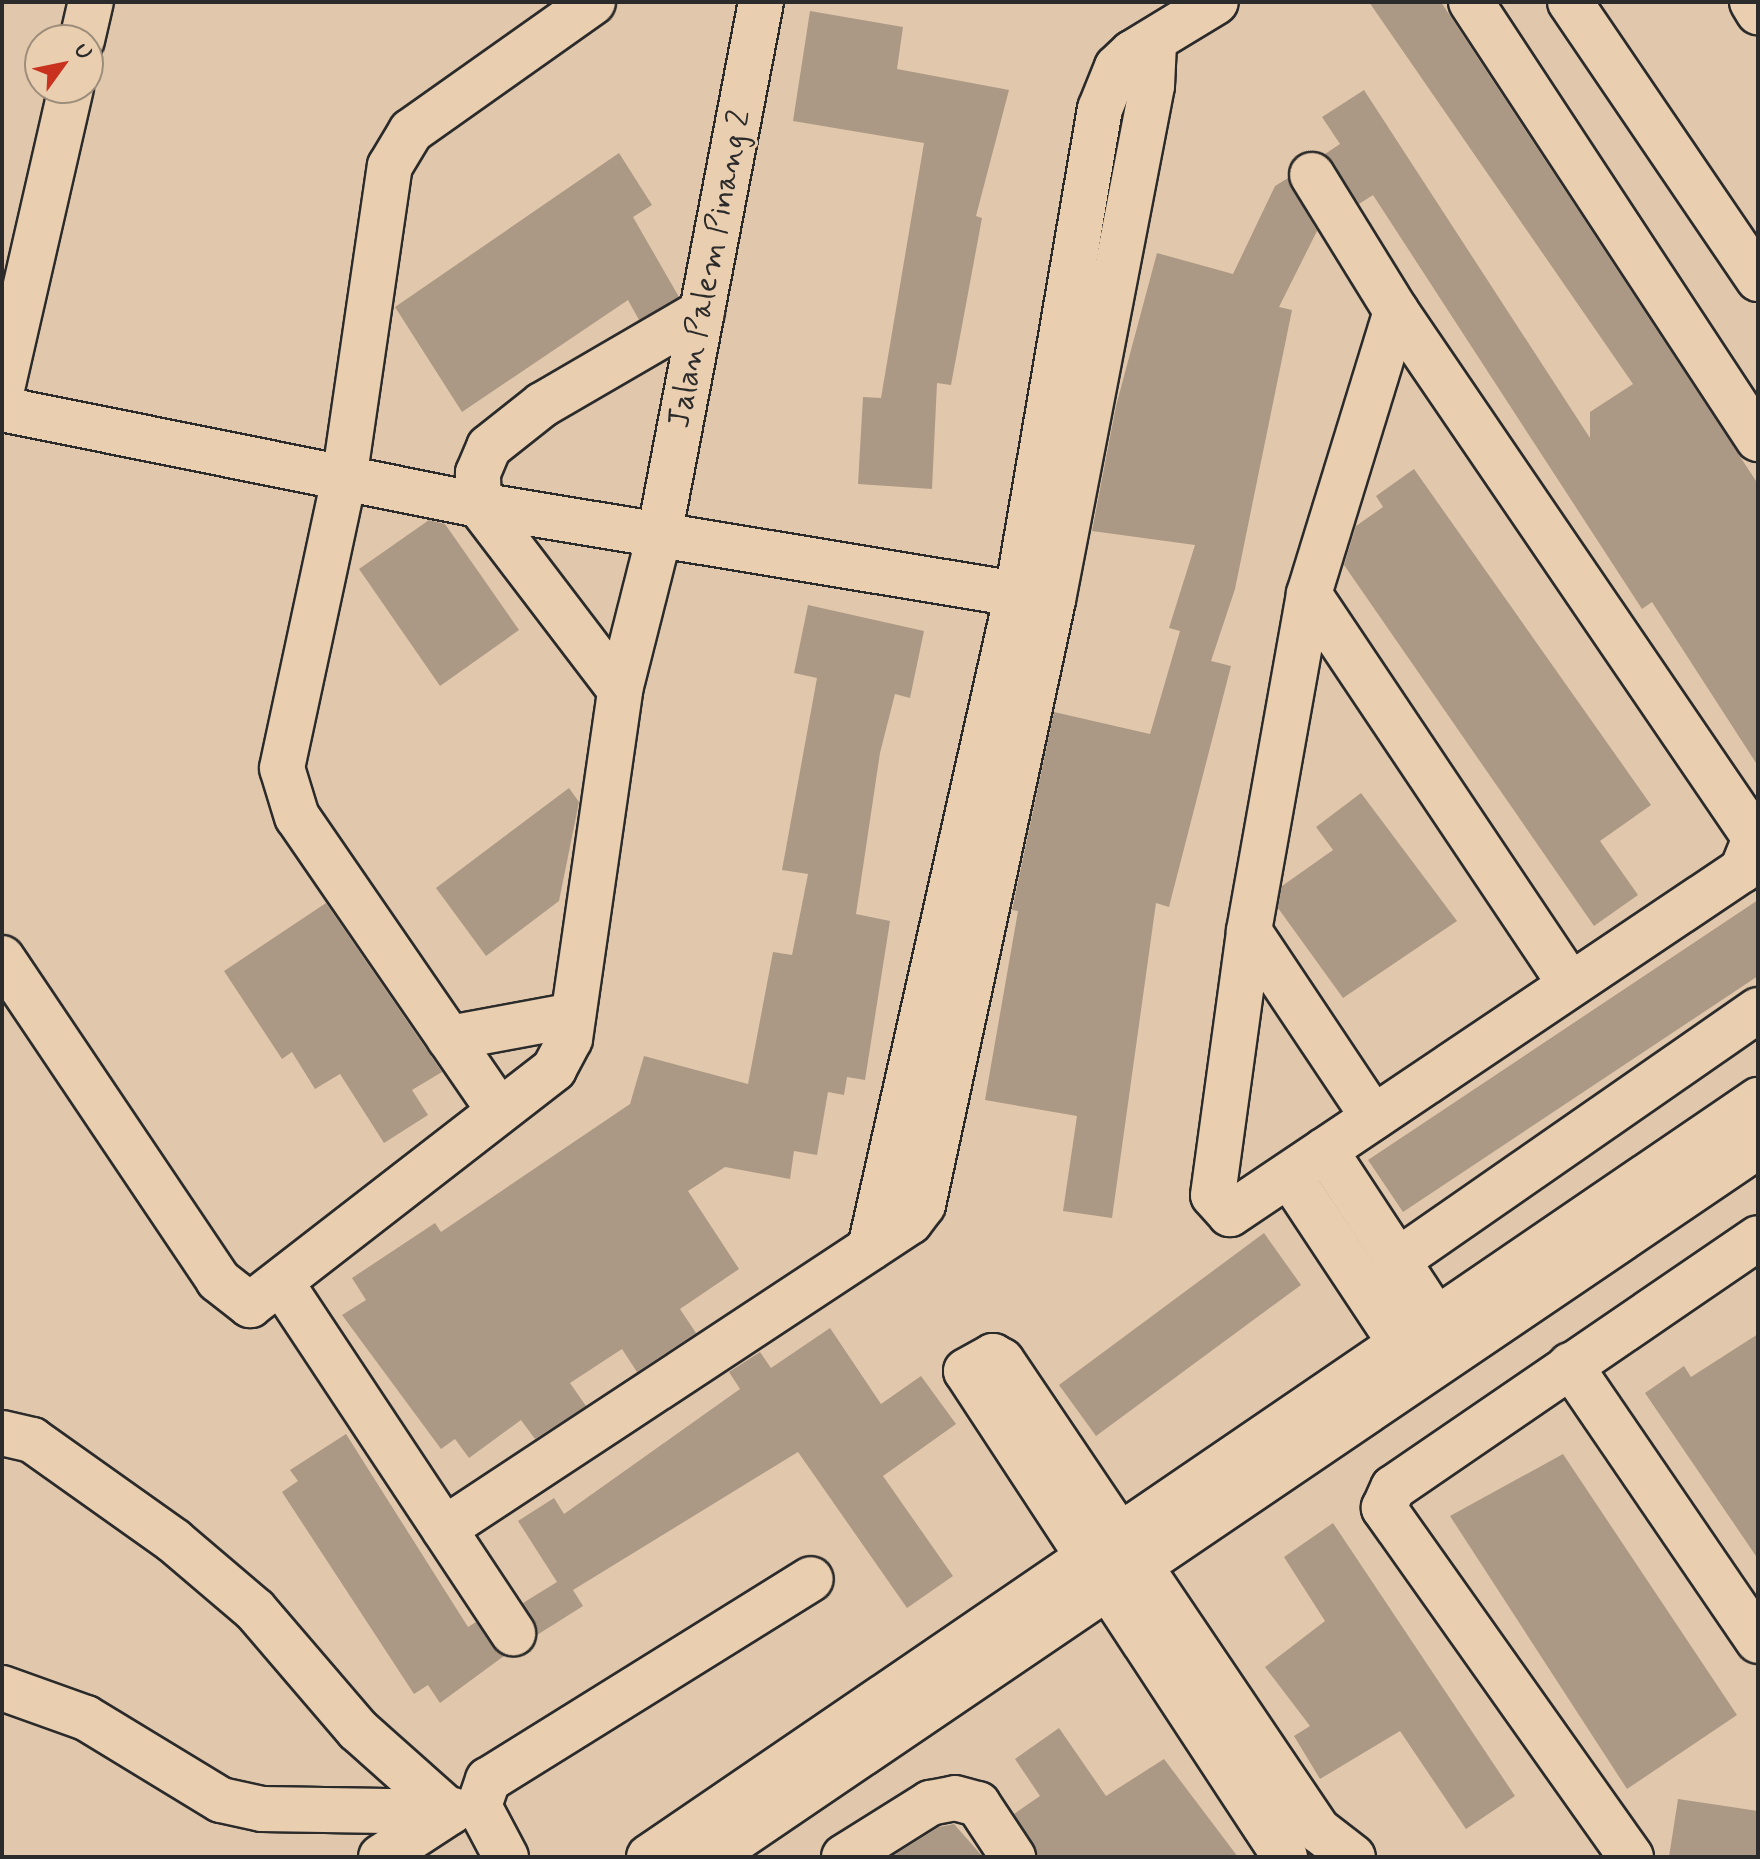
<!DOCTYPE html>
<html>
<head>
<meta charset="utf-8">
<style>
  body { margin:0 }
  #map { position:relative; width:1760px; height:1859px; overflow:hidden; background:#e1c7ab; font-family:Mynerve,sans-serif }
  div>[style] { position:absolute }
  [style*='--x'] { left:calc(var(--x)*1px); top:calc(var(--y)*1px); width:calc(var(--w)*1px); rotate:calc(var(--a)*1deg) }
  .building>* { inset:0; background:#ac9985 }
  .roads { filter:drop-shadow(2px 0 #2b2b2b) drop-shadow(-2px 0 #2b2b2b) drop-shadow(0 2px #2b2b2b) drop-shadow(0 -2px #2b2b2b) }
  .minor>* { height:44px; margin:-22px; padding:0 22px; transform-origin:22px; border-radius:22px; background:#e9ceb0 }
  span { translate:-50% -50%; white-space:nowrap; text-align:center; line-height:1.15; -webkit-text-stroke:6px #e9ceb0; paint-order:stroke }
  .street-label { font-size:32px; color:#2b2b2b }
  .frame { position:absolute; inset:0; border:4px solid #2b2b2b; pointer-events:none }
  .north { position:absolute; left:24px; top:24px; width:80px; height:80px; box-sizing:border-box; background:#e9ceb0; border:2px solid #9d8d7b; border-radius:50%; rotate:57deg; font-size:22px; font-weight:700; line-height:32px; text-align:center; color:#2b2b2b }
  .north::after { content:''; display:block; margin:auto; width:28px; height:36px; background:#c8321e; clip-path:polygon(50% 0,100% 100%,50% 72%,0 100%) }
</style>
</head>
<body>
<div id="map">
  <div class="building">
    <div style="clip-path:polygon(1369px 2px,1441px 2px,1758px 484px,1758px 766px,1652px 602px,1642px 609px,1373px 195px,1359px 204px,1325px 154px,1340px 144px,1322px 117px,1364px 90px,1590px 438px,1590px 412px,1633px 384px)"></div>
    <div style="clip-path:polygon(810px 11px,903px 27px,897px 69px,1009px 90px,976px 216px,982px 218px,951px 385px,937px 383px,932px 489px,858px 484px,863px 397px,881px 398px,924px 143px,793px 121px)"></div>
    <div style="clip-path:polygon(619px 153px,652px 205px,633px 217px,679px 297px,639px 320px,628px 300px,462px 412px,395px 307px)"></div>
    <div style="clip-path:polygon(1288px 178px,1317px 231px,1279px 307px,1292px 310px,1235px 589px,1211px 661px,1231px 666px,1169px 907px,1156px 903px,1112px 1218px,1063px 1211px,1077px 1116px,985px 1100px,1018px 911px,1012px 910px,1054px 712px,1150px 734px,1180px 631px,1169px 628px,1195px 545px,1092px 531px,1116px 406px,1157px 253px,1233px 274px,1275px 186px)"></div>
    <div style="clip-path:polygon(1414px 469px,1651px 805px,1600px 841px,1638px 895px,1594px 926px,1344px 565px,1356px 526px,1383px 507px,1376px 496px)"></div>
    <div style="clip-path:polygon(429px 520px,445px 524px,519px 630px,440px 686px,359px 569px)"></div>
    <div style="clip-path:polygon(808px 605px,924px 631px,910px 698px,895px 694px,880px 753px,856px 914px,890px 921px,865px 1080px,847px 1077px,844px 1095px,828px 1092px,817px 1155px,794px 1151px,790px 1179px,725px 1167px,688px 1191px,739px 1269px,680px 1309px,696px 1333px,637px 1372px,622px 1349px,570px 1383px,586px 1406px,535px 1439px,521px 1420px,469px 1458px,455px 1439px,441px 1449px,342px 1315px,366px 1300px,352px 1278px,435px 1223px,441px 1232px,630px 1104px,644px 1056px,748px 1084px,773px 952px,792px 955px,808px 874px,782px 870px,817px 678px,794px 673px)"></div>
    <div style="clip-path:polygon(569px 788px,579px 802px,559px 901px,486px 956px,436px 888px)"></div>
    <div style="clip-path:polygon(1361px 793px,1457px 921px,1343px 998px,1278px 908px,1282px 886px,1333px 850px,1316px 827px)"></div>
    <div style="clip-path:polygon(1758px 900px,1758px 976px,1403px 1212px,1368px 1160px)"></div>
    <div style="clip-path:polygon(326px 903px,442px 1072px,412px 1090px,428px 1115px,384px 1143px,340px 1074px,315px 1089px,292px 1052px,282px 1059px,224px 971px)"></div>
    <div style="clip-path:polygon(1264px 1233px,1301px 1285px,1096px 1436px,1059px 1385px)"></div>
    <div style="clip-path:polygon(830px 1328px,881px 1404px,921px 1376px,956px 1424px,883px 1476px,953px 1576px,907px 1608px,798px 1452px,573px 1590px,583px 1606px,537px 1635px,523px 1603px,557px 1582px,518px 1521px,554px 1498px,564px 1514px,740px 1389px,729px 1372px,760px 1352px,771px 1368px)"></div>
    <div style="clip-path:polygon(1758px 1334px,1758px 1559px,1645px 1393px,1684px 1366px,1691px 1377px)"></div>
    <div style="clip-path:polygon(346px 1434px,468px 1627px,476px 1622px,504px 1656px,440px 1703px,428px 1685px,414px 1694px,282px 1492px,298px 1481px,290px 1470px)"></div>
    <div style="clip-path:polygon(1563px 1454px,1737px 1715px,1627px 1789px,1450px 1516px)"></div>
    <div style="clip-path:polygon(1333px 1523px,1515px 1796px,1466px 1829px,1400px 1731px,1320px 1779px,1294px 1736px,1310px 1726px,1265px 1667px,1325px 1621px,1284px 1557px)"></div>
    <div style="clip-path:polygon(1059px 1728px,1106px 1796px,1164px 1759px,1238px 1857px,1038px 1857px,1014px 1814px,1040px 1796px,1015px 1759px)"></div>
    <div style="clip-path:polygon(1678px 1799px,1758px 1811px,1758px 1857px,1669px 1857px)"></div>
    <div style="clip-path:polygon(954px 1824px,983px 1857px,891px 1857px,939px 1827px)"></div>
  </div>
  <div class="roads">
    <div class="minor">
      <div style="--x:1471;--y:2;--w:523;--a:56.71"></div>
      <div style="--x:1570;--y:2;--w:335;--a:55.8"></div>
      <div style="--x:1752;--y:2;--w:12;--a:59"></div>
      <div style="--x:82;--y:40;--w:39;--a:-77"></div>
      <div style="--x:1312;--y:175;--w:160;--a:58.3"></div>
      <div style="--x:1396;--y:311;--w:638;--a:55.74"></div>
      <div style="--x:1755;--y:838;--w:35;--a:112"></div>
      <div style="--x:1742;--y:870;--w:617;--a:146.1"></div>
      <div style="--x:1230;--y:1214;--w:25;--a:-132"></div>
      <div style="--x:1213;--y:1195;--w:266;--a:-82.2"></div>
      <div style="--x:1249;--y:931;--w:342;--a:-79.9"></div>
      <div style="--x:1309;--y:594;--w:296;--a:-72.9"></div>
      <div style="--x:2;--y:389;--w:309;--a:-77.1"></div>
      <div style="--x:2;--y:409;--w:487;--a:11.4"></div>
      <div style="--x:479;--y:505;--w:575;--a:9.41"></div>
      <div style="--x:1309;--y:594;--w:468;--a:56.2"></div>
      <div style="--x:620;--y:690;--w:233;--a:-127.3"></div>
      <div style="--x:479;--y:505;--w:32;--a:-92"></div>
      <div style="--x:478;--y:473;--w:28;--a:-67"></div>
      <div style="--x:489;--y:447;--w:68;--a:-38.4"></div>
      <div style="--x:542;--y:405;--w:185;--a:-30.2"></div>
      <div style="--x:1249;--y:931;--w:224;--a:56.3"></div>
      <div style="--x:2;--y:958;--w:388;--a:56.1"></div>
      <div style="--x:218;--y:1280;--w:41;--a:38"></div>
      <div style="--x:250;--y:1305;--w:385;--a:-37.8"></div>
      <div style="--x:554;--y:1069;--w:34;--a:-62"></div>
      <div style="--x:570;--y:1039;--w:353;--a:-81.8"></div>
      <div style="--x:620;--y:690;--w:159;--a:-75.8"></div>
      <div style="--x:659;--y:536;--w:544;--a:-79.19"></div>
      <div style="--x:449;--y:1038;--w:126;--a:-10.5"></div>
      <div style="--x:498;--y:1109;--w:354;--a:-124.5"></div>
      <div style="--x:297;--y:817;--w:51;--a:-107"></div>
      <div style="--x:282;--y:768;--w:302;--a:-77.9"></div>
      <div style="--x:345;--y:473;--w:310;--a:-81.7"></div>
      <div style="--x:390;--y:166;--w:41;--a:-59"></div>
      <div style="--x:411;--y:131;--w:223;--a:-35.3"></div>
      <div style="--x:1325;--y:1150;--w:233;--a:56.7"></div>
      <div style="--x:1289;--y:1175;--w:234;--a:56.5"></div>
      <div style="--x:870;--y:1248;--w:670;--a:-77.33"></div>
      <div style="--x:1017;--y:594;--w:492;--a:-80.3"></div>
      <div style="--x:1100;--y:109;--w:45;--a:-68"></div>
      <div style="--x:1117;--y:67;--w:21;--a:-43"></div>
      <div style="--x:1132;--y:53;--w:98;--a:-31.3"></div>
      <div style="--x:1397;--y:1261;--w:440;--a:-34.8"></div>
      <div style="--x:282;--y:1284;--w:419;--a:56.5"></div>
      <div style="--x:1570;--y:1365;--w:334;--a:55.7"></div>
      <div style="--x:2;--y:1433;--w:31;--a:13"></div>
      <div style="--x:32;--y:1440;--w:174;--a:35.4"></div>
      <div style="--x:174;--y:1541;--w:106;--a:40.4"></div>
      <div style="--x:255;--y:1610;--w:158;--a:49.4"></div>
      <div style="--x:358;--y:1730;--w:123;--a:41.7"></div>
      <div style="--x:444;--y:1529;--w:558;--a:-33.38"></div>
      <div style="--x:910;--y:1222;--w:21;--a:-53"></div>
      <div style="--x:923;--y:1205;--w:619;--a:-77.87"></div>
      <div style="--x:1053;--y:600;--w:523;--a:-79.1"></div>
      <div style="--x:1152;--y:86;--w:43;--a:-87.3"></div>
      <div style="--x:2;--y:1688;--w:89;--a:19.7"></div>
      <div style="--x:86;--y:1718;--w:158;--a:31.3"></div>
      <div style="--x:221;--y:1800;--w:42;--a:12.4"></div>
      <div style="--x:262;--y:1809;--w:188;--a:0.9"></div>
      <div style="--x:381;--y:1857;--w:86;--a:-33.1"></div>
      <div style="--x:506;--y:1857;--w:58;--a:-117.9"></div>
      <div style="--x:479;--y:1806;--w:28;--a:-71"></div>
      <div style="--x:488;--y:1780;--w:380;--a:-31.9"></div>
      <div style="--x:649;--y:1857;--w:1343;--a:-34.32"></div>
      <div style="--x:710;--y:1857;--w:1266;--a:-34.15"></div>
      <div style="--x:844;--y:1857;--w:102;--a:-32.1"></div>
      <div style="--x:930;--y:1803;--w:25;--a:-11"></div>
      <div style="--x:955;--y:1798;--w:24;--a:15"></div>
      <div style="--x:978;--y:1804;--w:64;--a:56.6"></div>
      <div style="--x:1285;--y:1857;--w:581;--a:-123.28"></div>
      <div style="--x:966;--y:1371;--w:31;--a:-29"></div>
      <div style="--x:993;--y:1356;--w:10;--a:29"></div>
      <div style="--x:1002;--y:1361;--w:566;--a:56.03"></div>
      <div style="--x:1318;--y:1830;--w:44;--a:37.6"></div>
      <div style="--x:1631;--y:1857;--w:428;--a:-125.3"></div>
      <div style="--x:1384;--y:1508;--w:22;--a:-66"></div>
      <div style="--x:1393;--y:1488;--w:442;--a:-34.4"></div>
    </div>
  </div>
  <div class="street-label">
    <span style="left:710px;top:269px;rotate:-79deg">Jalan Palem Pinang 2</span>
  </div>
  <div class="frame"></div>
  <div class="north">U</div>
</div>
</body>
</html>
